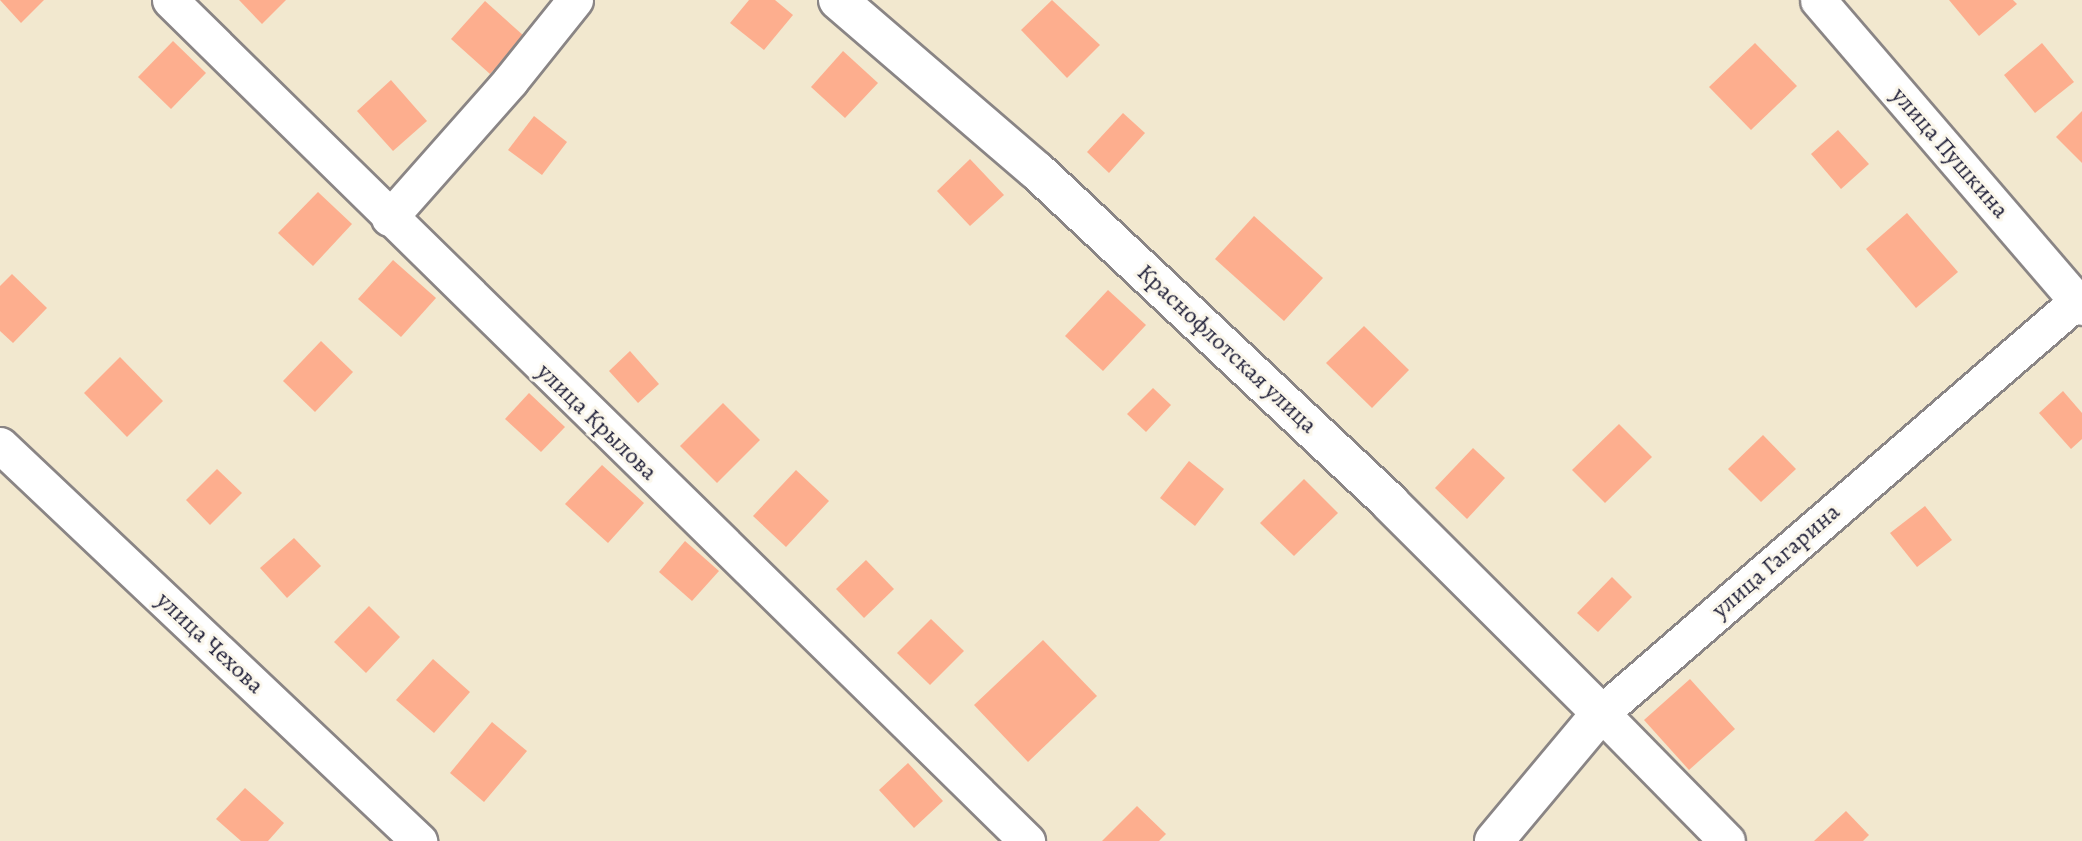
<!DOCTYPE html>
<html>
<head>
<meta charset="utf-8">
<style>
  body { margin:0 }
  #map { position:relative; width:2082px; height:841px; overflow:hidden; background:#f2e8cf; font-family:Alegreya,serif }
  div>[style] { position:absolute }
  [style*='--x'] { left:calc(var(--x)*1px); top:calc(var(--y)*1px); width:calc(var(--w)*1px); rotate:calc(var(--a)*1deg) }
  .building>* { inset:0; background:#fdae8e }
  .roads { filter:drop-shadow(2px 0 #8a8585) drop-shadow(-2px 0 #8a8585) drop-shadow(0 2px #8a8585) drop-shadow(0 -2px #8a8585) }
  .minor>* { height:35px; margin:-17.5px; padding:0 17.5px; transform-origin:17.5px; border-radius:17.5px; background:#fff }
  .tertiary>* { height:38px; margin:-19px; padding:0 19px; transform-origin:19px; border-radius:19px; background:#fff }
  span { translate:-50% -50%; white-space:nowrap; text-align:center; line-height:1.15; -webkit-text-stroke:6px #fbf7ec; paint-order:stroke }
  .street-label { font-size:24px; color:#22223b }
</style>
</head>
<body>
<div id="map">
  <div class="building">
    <div style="clip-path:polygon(0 0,44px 0,21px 23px)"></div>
    <div style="clip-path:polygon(239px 0,286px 0,262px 24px)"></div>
    <div style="clip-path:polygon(749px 0,775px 0,793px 15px,764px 50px,730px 23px)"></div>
    <div style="clip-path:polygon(1052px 0,1100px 45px,1067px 78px,1021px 30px)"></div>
    <div style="clip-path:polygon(1949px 0,2013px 0,2017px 4px,1979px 36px)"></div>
    <div style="clip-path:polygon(485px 1px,524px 36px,490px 74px,451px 39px)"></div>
    <div style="clip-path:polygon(173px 41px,206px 73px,171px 109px,138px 77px)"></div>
    <div style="clip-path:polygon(1755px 43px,1797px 86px,1751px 130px,1709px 87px)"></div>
    <div style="clip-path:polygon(2042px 43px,2074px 82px,2035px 113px,2004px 75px)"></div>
    <div style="clip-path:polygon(843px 51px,878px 83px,845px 118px,811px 87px)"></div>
    <div style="clip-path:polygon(391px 80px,427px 121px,393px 151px,357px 111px)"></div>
    <div style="clip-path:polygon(2082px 111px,2082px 163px,2056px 137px)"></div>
    <div style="clip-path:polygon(1123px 113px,1145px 133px,1109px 173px,1087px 152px)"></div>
    <div style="clip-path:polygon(534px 116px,567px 142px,542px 175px,508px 150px)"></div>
    <div style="clip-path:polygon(1838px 130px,1869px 164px,1841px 189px,1811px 154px)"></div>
    <div style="clip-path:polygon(970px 159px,1004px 195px,970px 226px,937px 191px)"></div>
    <div style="clip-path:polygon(318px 192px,352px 224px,313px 266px,278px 233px)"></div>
    <div style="clip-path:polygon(1907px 213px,1958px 272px,1916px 308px,1866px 249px)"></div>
    <div style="clip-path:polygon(1254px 216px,1323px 278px,1284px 321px,1215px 259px)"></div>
    <div style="clip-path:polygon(393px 260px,436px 298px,401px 337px,358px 299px)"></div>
    <div style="clip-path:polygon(12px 274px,47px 308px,13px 343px,0 331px,0 286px)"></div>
    <div style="clip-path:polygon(1108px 290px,1146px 325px,1103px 371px,1065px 336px)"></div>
    <div style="clip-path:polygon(1364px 326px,1409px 370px,1372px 408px,1326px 363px)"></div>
    <div style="clip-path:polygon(321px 341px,353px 372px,315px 412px,283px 381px)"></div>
    <div style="clip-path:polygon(630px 351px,659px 384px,638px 403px,609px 371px)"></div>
    <div style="clip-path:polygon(120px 357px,163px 401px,127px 437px,84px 393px)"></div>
    <div style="clip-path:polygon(1153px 388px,1171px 405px,1146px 432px,1127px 414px)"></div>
    <div style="clip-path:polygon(2063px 391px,2082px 413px,2082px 439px,2071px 449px,2039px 413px)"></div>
    <div style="clip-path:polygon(529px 393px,565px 427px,541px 452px,505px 419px)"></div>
    <div style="clip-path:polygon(723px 403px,760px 440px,717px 483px,680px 446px)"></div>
    <div style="clip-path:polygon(1619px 424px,1652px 457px,1605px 503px,1572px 470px)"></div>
    <div style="clip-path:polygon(1763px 435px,1796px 469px,1761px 502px,1728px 469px)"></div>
    <div style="clip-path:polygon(1473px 448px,1505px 478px,1467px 519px,1435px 488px)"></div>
    <div style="clip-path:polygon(1189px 461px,1224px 489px,1195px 526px,1160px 498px)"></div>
    <div style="clip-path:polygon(602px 465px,644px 503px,608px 543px,565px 504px)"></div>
    <div style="clip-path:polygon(217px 469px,242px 493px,210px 525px,186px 500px)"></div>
    <div style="clip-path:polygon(796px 470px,829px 501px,786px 547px,753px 516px)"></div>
    <div style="clip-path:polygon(1304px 479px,1338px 513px,1294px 556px,1260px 523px)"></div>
    <div style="clip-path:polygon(1925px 506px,1952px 540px,1917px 567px,1890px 533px)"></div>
    <div style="clip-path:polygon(294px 538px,321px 566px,287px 598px,260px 568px)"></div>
    <div style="clip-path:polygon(685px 541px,719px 571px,692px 601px,659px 572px)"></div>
    <div style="clip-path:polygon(866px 560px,894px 589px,864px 618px,836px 589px)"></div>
    <div style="clip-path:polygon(1612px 577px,1632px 597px,1598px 632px,1577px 613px)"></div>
    <div style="clip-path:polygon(369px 606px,400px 637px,366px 673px,334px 642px)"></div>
    <div style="clip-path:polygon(931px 619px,964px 651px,930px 685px,897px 653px)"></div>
    <div style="clip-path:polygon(1043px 640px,1097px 696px,1028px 762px,974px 705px)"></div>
    <div style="clip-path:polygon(433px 659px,470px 692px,434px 733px,396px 700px)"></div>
    <div style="clip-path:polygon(1690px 679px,1735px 729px,1689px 770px,1644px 720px)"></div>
    <div style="clip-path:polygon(492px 722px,527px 751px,484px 802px,450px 773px)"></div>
    <div style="clip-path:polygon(908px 763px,943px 801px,914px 828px,879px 790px)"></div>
    <div style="clip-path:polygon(245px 788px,284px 823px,268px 841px,241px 841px,216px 819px)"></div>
    <div style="clip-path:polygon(1137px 806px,1166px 834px,1159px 841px,1102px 841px)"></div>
    <div style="clip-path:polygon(1846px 811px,1869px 835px,1863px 841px,1814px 841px)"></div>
  </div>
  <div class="roads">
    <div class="minor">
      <div style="--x:170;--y:0;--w:1201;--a:44.46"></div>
      <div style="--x:1818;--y:0;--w:405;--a:49.3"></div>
      <div style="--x:389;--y:218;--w:183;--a:-48.5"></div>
      <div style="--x:510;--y:81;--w:104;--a:-51.3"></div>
      <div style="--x:0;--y:445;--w:577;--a:43.38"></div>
      <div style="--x:1727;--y:841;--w:180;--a:-134.5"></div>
      <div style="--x:1601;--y:713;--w:630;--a:-40.88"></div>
    </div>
    <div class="tertiary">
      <div style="--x:838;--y:0;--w:262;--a:40.7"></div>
      <div style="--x:1037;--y:171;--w:485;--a:43.2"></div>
      <div style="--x:1390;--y:503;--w:298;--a:44.9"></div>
      <div style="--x:1601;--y:713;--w:167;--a:129.9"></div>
    </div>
  </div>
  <div class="street-label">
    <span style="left:1950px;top:153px;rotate:49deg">улица Пушкина</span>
    <span style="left:1227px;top:349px;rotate:43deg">Краснофлотская улица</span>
    <span style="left:597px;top:422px;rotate:44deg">улица Крылова</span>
    <span style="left:1776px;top:561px;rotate:-41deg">улица Гагарина</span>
    <span style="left:210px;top:643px;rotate:43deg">улица Чехова</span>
  </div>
</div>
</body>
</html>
